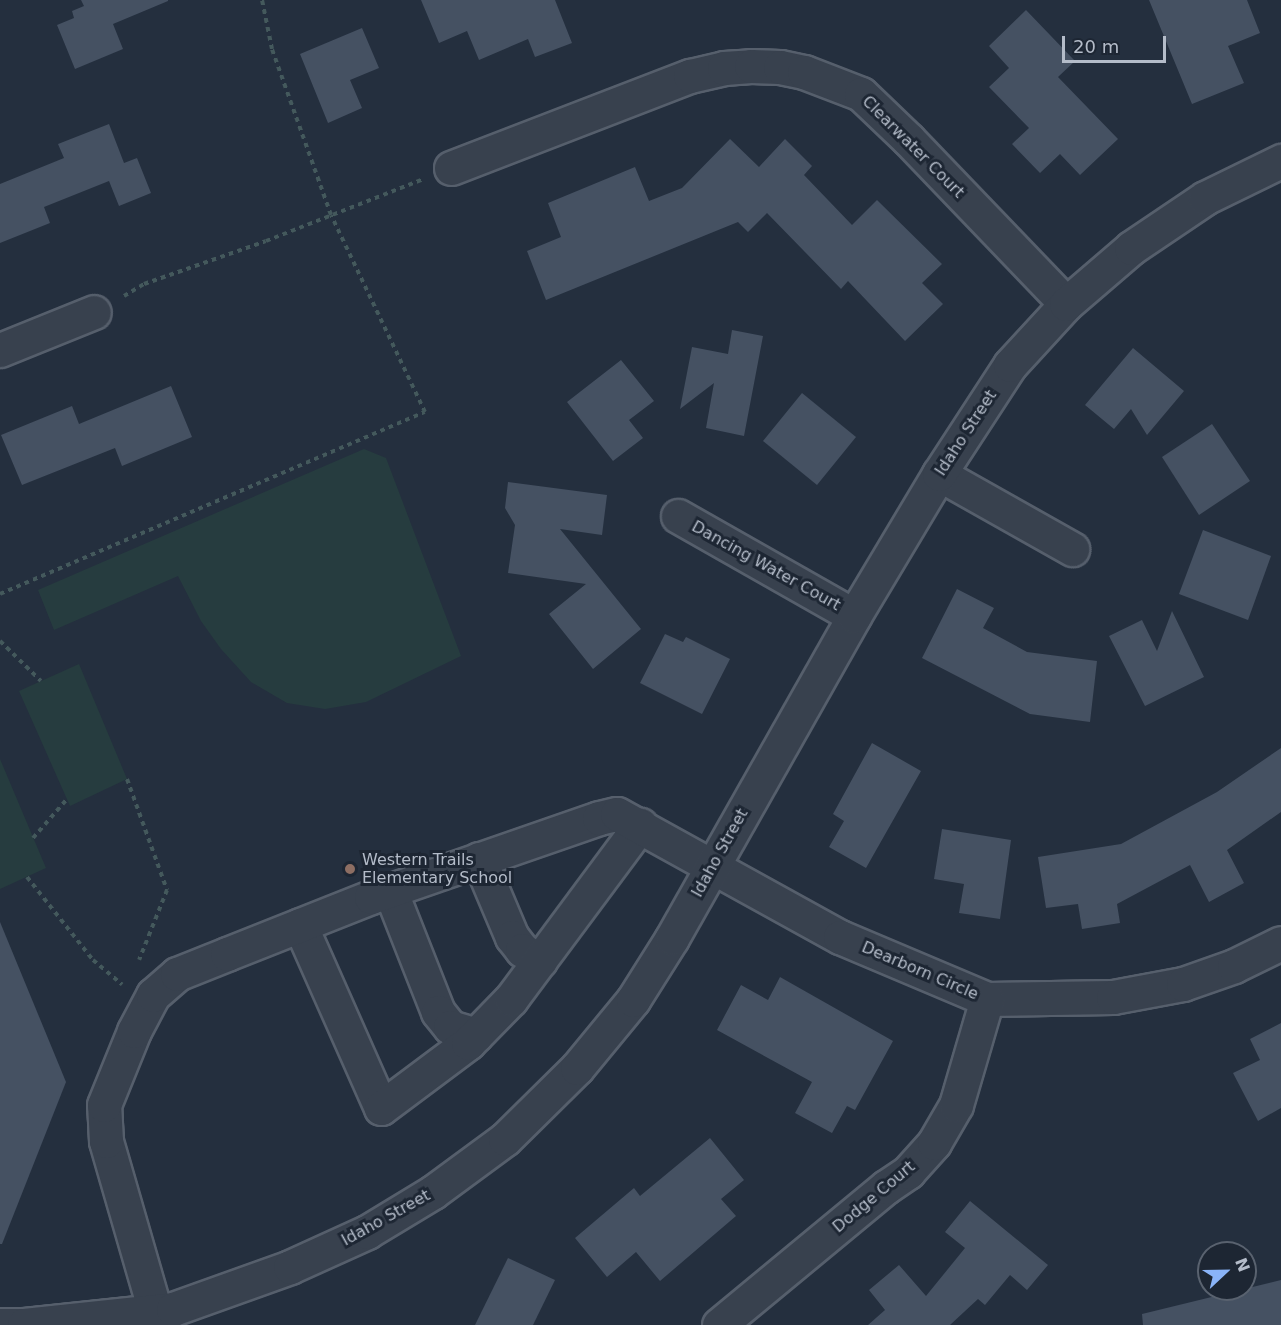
<!DOCTYPE html>
<html>
<head>
<meta charset="utf-8">
<style>
  body { margin:0 }
  #map { position:relative; width:1281px; height:1325px; overflow:hidden; background:#242f3e; font-family:"DejaVu Sans",sans-serif }
  div>[style] { position:absolute }
  [style*='--x'] { left:calc(var(--x)*1px); top:calc(var(--y)*1px); width:calc(var(--w)*1px); rotate:calc(var(--a)*1deg) }
  .green>* { inset:0; background:#263c3f }
  .building>* { inset:0; background:#455162 }
  .path>* { height:4px; margin-top:-2px; transform-origin:0; background:repeating-linear-gradient(90deg,#44595c 0 4.5px,transparent 0 9px) }
  .roads { filter:drop-shadow(2px 0 #565f6c) drop-shadow(-2px 0 #565f6c) drop-shadow(0 2px #565f6c) drop-shadow(0 -2px #565f6c) }
  .minor>* { height:33px; margin:-16.5px; padding:0 16.5px; transform-origin:16.5px; border-radius:16.5px; background:#38414e }
  .dots>* { width:16px; height:16px; translate:-50% -50%; box-sizing:border-box; border:3px solid #1d2633; border-radius:50% }
  span { translate:-50% -50%; white-space:nowrap; text-align:center; line-height:1.15; -webkit-text-stroke:6px #1d2633; paint-order:stroke }
  .street-label { font-size:16px; color:#b4bcc9 }
  .poi-label { font-size:16px; color:#b4bcc9 }
  .left { translate:0 -50%; text-align:left }
  .north { position:absolute; left:1197px; top:1241px; width:60px; height:60px; box-sizing:border-box; background:#1d2633; border:2px solid #59626f; border-radius:50%; rotate:68deg; font-size:16px; font-weight:700; line-height:24px; text-align:center; color:#b4bcc9 }
  .north::after { content:''; display:block; margin:auto; width:21px; height:27px; background:#8ab4f8; clip-path:polygon(50% 0,100% 100%,50% 72%,0 100%) }
  .scale { position:absolute; left:1062px; top:36px; width:104px; height:27px; box-sizing:border-box; border:3px solid #b4bcc9; border-top:0; padding-left:8px; font-size:18px; line-height:21px; white-space:nowrap; color:#b4bcc9; -webkit-text-stroke:4px #1d2633; paint-order:stroke }
</style>
</head>
<body>
<div id="map">
  <div class="green">
    <div style="clip-path:polygon(364px 449px,386px 458px,461px 656px,366px 702px,325px 709px,287px 703px,251px 682px,221px 649px,201px 621px,178px 576px,54px 630px,38px 590px)"></div>
    <div style="clip-path:polygon(79px 664px,127px 779px,70px 806px,19px 691px)"></div>
    <div style="clip-path:polygon(0 759px,46px 868px,0 889px)"></div>
  </div>
  <div class="building">
    <div style="clip-path:polygon(81px 0,168px 0,168px 1px,113px 24px,123px 49px,75px 69px,57px 25px,74px 18px,72px 11px,84px 6px)"></div>
    <div style="clip-path:polygon(421px 0,555px 0,572px 43px,535px 57px,528px 39px,479px 60px,467px 31px,439px 43px)"></div>
    <div style="clip-path:polygon(1149px 0,1247px 0,1260px 33px,1228px 46px,1244px 83px,1192px 104px)"></div>
    <div style="clip-path:polygon(1026px 10px,1075px 61px,1058px 77px,1118px 139px,1080px 175px,1060px 154px,1040px 173px,1012px 144px,1029px 128px,989px 87px,1009px 68px,989px 46px)"></div>
    <div style="clip-path:polygon(362px 28px,379px 68px,350px 80px,362px 108px,328px 123px,300px 54px)"></div>
    <div style="clip-path:polygon(109px 124px,124px 163px,137px 158px,151px 193px,119px 206px,109px 181px,44px 207px,50px 223px,0 243px,0 184px,64px 158px,58px 144px)"></div>
    <div style="clip-path:polygon(730px 139px,759px 167px,785px 139px,812px 166px,804px 175px,852px 225px,877px 200px,942px 264px,922px 283px,943px 304px,905px 341px,848px 281px,841px 289px,767px 213px,748px 232px,738px 222px,546px 300px,527px 251px,561px 237px,548px 203px,635px 167px,649px 201px,682px 188px)"></div>
    <div style="clip-path:polygon(732px 330px,763px 336px,744px 436px,706px 428px,714px 383px,680px 409px,692px 347px,728px 354px)"></div>
    <div style="clip-path:polygon(1133px 348px,1184px 391px,1147px 435px,1131px 409px,1114px 429px,1085px 405px)"></div>
    <div style="clip-path:polygon(621px 360px,654px 401px,629px 420px,643px 438px,613px 461px,567px 402px)"></div>
    <div style="clip-path:polygon(171px 386px,192px 437px,122px 466px,115px 448px,22px 485px,1px 435px,72px 406px,79px 424px)"></div>
    <div style="clip-path:polygon(802px 393px,856px 437px,817px 485px,763px 441px)"></div>
    <div style="clip-path:polygon(1212px 424px,1250px 481px,1199px 515px,1162px 457px)"></div>
    <div style="clip-path:polygon(508px 482px,607px 495px,602px 535px,560px 529px,641px 629px,593px 669px,549px 614px,586px 584px,508px 573px,515px 525px,505px 508px)"></div>
    <div style="clip-path:polygon(1203px 530px,1271px 556px,1248px 620px,1179px 594px)"></div>
    <div style="clip-path:polygon(957px 589px,994px 608px,983px 628px,1027px 652px,1097px 661px,1090px 722px,1030px 714px,922px 658px)"></div>
    <div style="clip-path:polygon(1172px 611px,1204px 677px,1145px 706px,1109px 636px,1142px 620px,1157px 651px)"></div>
    <div style="clip-path:polygon(665px 634px,683px 642px,686px 637px,730px 659px,702px 714px,640px 683px)"></div>
    <div style="clip-path:polygon(872px 743px,921px 771px,866px 868px,829px 847px,844px 821px,833px 814px)"></div>
    <div style="clip-path:polygon(1281px 748px,1281px 812px,1227px 850px,1244px 883px,1209px 902px,1190px 865px,1117px 904px,1120px 923px,1082px 929px,1078px 904px,1046px 908px,1038px 857px,1121px 844px,1217px 792px)"></div>
    <div style="clip-path:polygon(942px 829px,1011px 840px,1000px 919px,959px 913px,964px 884px,934px 879px)"></div>
    <div style="clip-path:polygon(0 922px,66px 1082px,2px 1244px,0 1244px)"></div>
    <div style="clip-path:polygon(780px 977px,893px 1041px,855px 1110px,847px 1106px,832px 1133px,795px 1113px,812px 1082px,717px 1030px,741px 985px,768px 1000px)"></div>
    <div style="clip-path:polygon(1281px 1023px,1281px 1108px,1258px 1121px,1233px 1073px,1260px 1060px,1250px 1039px)"></div>
    <div style="clip-path:polygon(710px 1138px,744px 1180px,721px 1199px,736px 1216px,660px 1281px,636px 1252px,607px 1277px,575px 1238px,634px 1188px,640px 1196px)"></div>
    <div style="clip-path:polygon(970px 1201px,1048px 1265px,1027px 1290px,1010px 1275px,985px 1305px,978px 1299px,950px 1325px,868px 1325px,885px 1310px,869px 1290px,899px 1265px,926px 1296px,965px 1248px,945px 1232px)"></div>
    <div style="clip-path:polygon(508px 1258px,555px 1280px,533px 1325px,475px 1325px)"></div>
    <div style="clip-path:polygon(1281px 1280px,1281px 1325px,1143px 1325px,1142px 1314px)"></div>
  </div>
  <div class="path">
    <div style="--x:124;--y:296;--w:23;--a:-31"></div>
    <div style="--x:144;--y:284;--w:129;--a:-19.4"></div>
    <div style="--x:266;--y:241;--w:167;--a:-21.5"></div>
    <div style="--x:0;--y:594;--w:462;--a:-23.2"></div>
    <div style="--x:425;--y:412;--w:218;--a:-115.5"></div>
    <div style="--x:331;--y:215;--w:176;--a:-109.6"></div>
    <div style="--x:272;--y:49;--w:50;--a:-101.5"></div>
    <div style="--x:0;--y:641;--w:57;--a:44.3"></div>
    <div style="--x:127;--y:779;--w:118;--a:70.2"></div>
    <div style="--x:167;--y:890;--w:75;--a:111.8"></div>
    <div style="--x:33;--y:838;--w:52;--a:-48.9"></div>
    <div style="--x:27;--y:877;--w:106;--a:51.5"></div>
    <div style="--x:93;--y:960;--w:38;--a:40"></div>
  </div>
  <div class="roads">
    <div class="minor">
      <div style="--x:451;--y:168;--w:256;--a:-21.1"></div>
      <div style="--x:690;--y:76;--w:35;--a:-13"></div>
      <div style="--x:724;--y:68;--w:27;--a:-4"></div>
      <div style="--x:751;--y:66;--w:29;--a:2"></div>
      <div style="--x:780;--y:67;--w:25;--a:12"></div>
      <div style="--x:804;--y:72;--w:61;--a:21.1"></div>
      <div style="--x:861;--y:94;--w:66;--a:43.8"></div>
      <div style="--x:909;--y:140;--w:227;--a:46.2"></div>
      <div style="--x:0;--y:350;--w:101;--a:-22"></div>
      <div style="--x:939;--y:474;--w:153;--a:29.4"></div>
      <div style="--x:678;--y:516;--w:202;--a:29.6"></div>
      <div style="--x:479;--y:859;--w:85;--a:67.1"></div>
      <div style="--x:512;--y:937;--w:16;--a:52"></div>
      <div style="--x:522;--y:950;--w:21;--a:31"></div>
      <div style="--x:390;--y:890;--w:131;--a:68.5"></div>
      <div style="--x:438;--y:1012;--w:19;--a:51"></div>
      <div style="--x:450;--y:1027;--w:27;--a:17"></div>
      <div style="--x:300;--y:925;--w:200;--a:66.1"></div>
      <div style="--x:381;--y:1108;--w:109;--a:-36.8"></div>
      <div style="--x:468;--y:1043;--w:62;--a:-45.7"></div>
      <div style="--x:511;--y:999;--w:217;--a:-53.4"></div>
      <div style="--x:155;--y:1311;--w:177;--a:-106.1"></div>
      <div style="--x:106;--y:1141;--w:36;--a:-93"></div>
      <div style="--x:104;--y:1105;--w:80;--a:-67.9"></div>
      <div style="--x:134;--y:1031;--w:41;--a:-62.2"></div>
      <div style="--x:153;--y:995;--w:32;--a:-41"></div>
      <div style="--x:177;--y:974;--w:54;--a:-21.8"></div>
      <div style="--x:227;--y:954;--w:155;--a:-21.6"></div>
      <div style="--x:371;--y:897;--w:241;--a:-19.1"></div>
      <div style="--x:599;--y:818;--w:18;--a:-13"></div>
      <div style="--x:617;--y:814;--w:255;--a:28.9"></div>
      <div style="--x:840;--y:937;--w:160;--a:22.9"></div>
      <div style="--x:987;--y:999;--w:126;--a:-0.9"></div>
      <div style="--x:1113;--y:997;--w:71;--a:-10.5"></div>
      <div style="--x:1183;--y:984;--w:54;--a:-19.4"></div>
      <div style="--x:1234;--y:966;--w:52;--a:-26.1"></div>
      <div style="--x:0;--y:1325;--w:24;--a:0"></div>
      <div style="--x:24;--y:1325;--w:150;--a:-6.1"></div>
      <div style="--x:173;--y:1309;--w:124;--a:-19.7"></div>
      <div style="--x:290;--y:1267;--w:85;--a:-24.4"></div>
      <div style="--x:367;--y:1232;--w:77;--a:-31.2"></div>
      <div style="--x:433;--y:1192;--w:89;--a:-36.4"></div>
      <div style="--x:505;--y:1139;--w:101;--a:-44.6"></div>
      <div style="--x:577;--y:1068;--w:88;--a:-50.5"></div>
      <div style="--x:633;--y:1000;--w:73;--a:-57.8"></div>
      <div style="--x:672;--y:938;--w:370;--a:-60.5"></div>
      <div style="--x:854;--y:616;--w:165;--a:-59.1"></div>
      <div style="--x:939;--y:474;--w:130;--a:-56.9"></div>
      <div style="--x:1010;--y:365;--w:83;--a:-47.4"></div>
      <div style="--x:1066;--y:304;--w:86;--a:-40.7"></div>
      <div style="--x:1131;--y:248;--w:89;--a:-34"></div>
      <div style="--x:1205;--y:198;--w:85;--a:-26"></div>
      <div style="--x:719;--y:1325;--w:217;--a:-39.6"></div>
      <div style="--x:886;--y:1187;--w:27;--a:-34"></div>
      <div style="--x:908;--y:1172;--w:39;--a:-48"></div>
      <div style="--x:934;--y:1143;--w:44;--a:-59.9"></div>
      <div style="--x:956;--y:1105;--w:110;--a:-73.7"></div>
    </div>
  </div>
  <div class="dots">
    <div style="left:350px;top:869px;background:#8d6e63"></div>
  </div>
  <div class="street-label">
    <span style="left:913px;top:147px;rotate:45deg">Clearwater Court</span>
    <span style="left:966px;top:433px;rotate:-57deg">Idaho Street</span>
    <span style="left:766px;top:566px;rotate:29deg">Dancing Water Court</span>
    <span style="left:720px;top:853px;rotate:-61deg">Idaho Street</span>
    <span style="left:920px;top:971px;rotate:23deg">Dearborn Circle</span>
    <span style="left:874px;top:1197px;rotate:-40deg">Dodge Court</span>
    <span style="left:386px;top:1218px;rotate:-29deg">Idaho Street</span>
  </div>
  <div class="poi-label">
    <span class="left" style="left:362px;top:869px">Western Trails<br>Elementary School</span>
  </div>
  <div class="north">N</div>
  <div class="scale">20 m</div>
</div>
</body>
</html>
